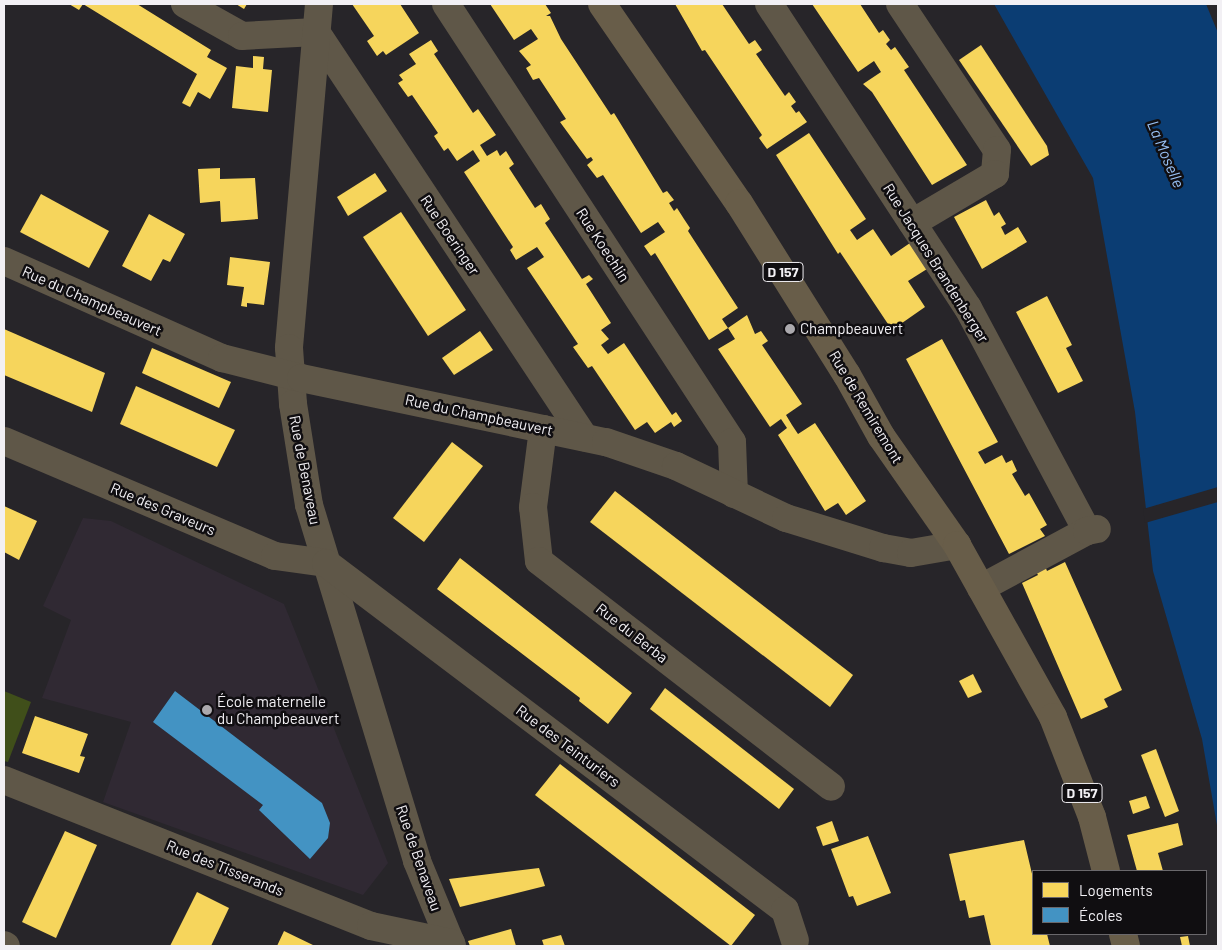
<!DOCTYPE html>
<html>
<head>
<meta charset="utf-8">
<style>
  body { margin:0 }
  #map { position:relative; width:1222px; height:950px; overflow:hidden; background:#272529; font-family:Barlow,sans-serif }
  div>[style] { position:absolute }
  [style*='--x'] { left:calc(var(--x)*1px); top:calc(var(--y)*1px); width:calc(var(--w)*1px); rotate:calc(var(--a)*1deg) }
  .built>* { inset:0; background:#302933 }
  .green>* { inset:0; background:#404f1a }
  .water>* { inset:0; background:#0b3d73 }
  .pier>* { inset:0; background:#272529 }
  .homes>* { inset:0; background:#f6d55c }
  .schools>* { inset:0; background:#4393c3 }
  .minor>* { height:28px; margin:-14px; padding:0 14px; transform-origin:14px; border-radius:14px; background:#5f5748 }
  .major>* { height:28px; margin:-14px; padding:0 14px; transform-origin:14px; border-radius:14px; background:#685d49 }
  .dots>* { width:14px; height:14px; translate:-50% -50%; box-sizing:border-box; border:2px solid #100e11; border-radius:50% }
  span { translate:-50% -50%; white-space:nowrap; text-align:center; line-height:1.15; -webkit-text-stroke:5px #100e11; paint-order:stroke }
  .shield-label span { padding:1px 4px; background:#100e11; border:1px solid; border-radius:4px; -webkit-text-stroke-width:0 }
  .shield-label { font-size:14px; color:#f2f0f4; font-weight:700 }
  .street-label { font-size:15px; color:#f2f0f4 }
  .poi-label { font-size:15px; color:#f2f0f4 }
  .left { translate:0 -50%; text-align:left }
  .water-label { font-size:16px; color:#98c1f5; font-style:italic }
  .frame { position:absolute; inset:0; border:5px solid #f2f0f4; pointer-events:none }
  .legend { position:absolute; left:1032px; top:870px; width:175px; height:65px; box-sizing:border-box; background:#100e11; border:1px solid #6a686c; margin:0; padding:6px 9px; list-style:none; font-size:15px; color:#f2f0f4 }
  .legend li { display:flex; align-items:center; gap:10px; height:25px }
  .legend b { width:25px; border:1px solid #6a686c }
</style>
</head>
<body>
<div id="map">
  <div class="built">
    <div style="clip-path:polygon(83px 518px,111px 521px,284px 604px,388px 863px,363px 895px,103px 802px,131px 722px,42px 698px,71px 620px,43px 606px)"></div>
  </div>
  <div class="green">
    <div style="clip-path:polygon(4px 691px,31px 702px,8px 762px,4px 761px)"></div>
  </div>
  <div class="water">
    <div style="clip-path:polygon(994px 4px,1206px 4px,1218px 33px,1218px 831px,1202px 739px,1153px 571px,1135px 412px,1093px 178px)"></div>
  </div>
  <div class="pier">
    <div style="clip-path:polygon(1218px 487px,1218px 502px,1145px 523px,1143px 509px)"></div>
  </div>
  <div class="homes">
    <div style="clip-path:polygon(69px 4px,83px 4px,79px 10px)"></div>
    <div style="clip-path:polygon(83px 4px,137px 4px,211px 50px,207px 57px,227px 68px,210px 99px,198px 92px,190px 107px,182px 103px,197px 74px)"></div>
    <div style="clip-path:polygon(236px 4px,247px 4px,244px 9px)"></div>
    <div style="clip-path:polygon(352px 4px,400px 4px,419px 33px,386px 55px,383px 51px,377px 56px,367px 41px,374px 36px)"></div>
    <div style="clip-path:polygon(490px 4px,545px 4px,551px 13px,546px 16px,550px 16px,561px 39px,611px 115px,614px 113px,663px 193px,667px 191px,674px 200px,669px 203px,674px 211px,677px 208px,684px 219px,690px 228px,688px 231px,738px 308px,722px 319px,728px 328px,709px 340px,655px 253px,651px 256px,644px 246px,665px 232px,658px 222px,641px 233px,603px 175px,597px 178px,587px 165px,593px 160px,591px 157px,587px 159px,560px 122px,566px 119px,539px 78px,533px 80px,526px 68px,531px 65px,519px 51px,538px 39px,531px 29px,514px 40px)"></div>
    <div style="clip-path:polygon(675px 4px,722px 4px,749px 44px,755px 40px,762px 50px,756px 54px,785px 96px,789px 92px,796px 102px,791px 106px,796px 113px,799px 111px,807px 122px,767px 149px,759px 138px,762px 135px,705px 50px,702px 51px)"></div>
    <div style="clip-path:polygon(812px 4px,860px 4px,879px 33px,883px 30px,890px 40px,886px 44px,891px 50px,895px 47px,909px 67px,904px 70px,967px 165px,932px 185px,872px 92px,863px 84px,881px 72px,874px 61px,858px 72px)"></div>
    <div style="clip-path:polygon(431px 40px,438px 51px,434px 54px,473px 113px,478px 109px,496px 135px,480px 145px,487px 156px,497px 150px,500px 156px,506px 151px,514px 164px,509px 168px,535px 208px,541px 204px,550px 219px,545px 223px,582px 279px,589px 275px,593px 279px,586px 284px,611px 323px,601px 330px,609px 339px,601px 345px,608px 354px,624px 343px,672px 415px,676px 412px,682px 421px,674px 427px,671px 422px,655px 433px,647px 422px,635px 430px,592px 366px,588px 368px,573px 347px,578px 344px,527px 268px,544px 257px,537px 247px,516px 260px,510px 250px,513px 247px,464px 172px,480px 161px,473px 150px,457px 161px,448px 148px,444px 151px,434px 136px,438px 133px,412px 95px,408px 97px,398px 83px,403px 80px,399px 75px,416px 64px,409px 54px)"></div>
    <div style="clip-path:polygon(981px 45px,1047px 146px,1049px 155px,1031px 166px,959px 60px)"></div>
    <div style="clip-path:polygon(253px 56px,264px 57px,263px 69px,272px 70px,268px 112px,232px 108px,236px 66px,253px 68px)"></div>
    <div style="clip-path:polygon(809px 133px,866px 219px,850px 230px,857px 240px,873px 229px,891px 256px,910px 243px,927px 269px,908px 281px,925px 307px,892px 330px,840px 252px,838px 254px,776px 155px)"></div>
    <div style="clip-path:polygon(220px 168px,220px 179px,255px 178px,258px 219px,221px 222px,220px 201px,200px 203px,198px 169px)"></div>
    <div style="clip-path:polygon(375px 173px,387px 191px,348px 216px,337px 197px)"></div>
    <div style="clip-path:polygon(41px 194px,109px 231px,89px 268px,20px 232px)"></div>
    <div style="clip-path:polygon(986px 200px,994px 216px,999px 212px,1006px 224px,1001px 227px,1005px 235px,1018px 227px,1027px 242px,982px 269px,954px 217px)"></div>
    <div style="clip-path:polygon(401px 212px,466px 310px,428px 336px,363px 237px)"></div>
    <div style="clip-path:polygon(149px 214px,185px 234px,170px 262px,163px 259px,151px 281px,122px 266px)"></div>
    <div style="clip-path:polygon(230px 257px,270px 262px,264px 305px,247px 303px,247px 307px,241px 306px,244px 287px,227px 285px)"></div>
    <div style="clip-path:polygon(1047px 296px,1072px 345px,1066px 348px,1083px 381px,1058px 393px,1016px 312px)"></div>
    <div style="clip-path:polygon(747px 315px,755px 334px,761px 331px,768px 341px,762px 345px,802px 404px,786px 415px,792px 425px,798px 434px,815px 423px,866px 501px,846px 515px,838px 503px,825px 511px,778px 435px,787px 428px,781px 419px,770px 427px,718px 349px,735px 339px,728px 328px)"></div>
    <div style="clip-path:polygon(4px 329px,105px 373px,92px 412px,4px 375px)"></div>
    <div style="clip-path:polygon(480px 331px,493px 350px,454px 375px,442px 358px)"></div>
    <div style="clip-path:polygon(942px 339px,998px 442px,978px 452px,985px 464px,1002px 455px,1006px 463px,1012px 460px,1017px 471px,1012px 474px,1025px 496px,1029px 493px,1047px 525px,1040px 529px,1045px 536px,1009px 554px,906px 359px)"></div>
    <div style="clip-path:polygon(152px 348px,231px 382px,219px 408px,142px 373px)"></div>
    <div style="clip-path:polygon(136px 386px,235px 430px,217px 467px,120px 424px)"></div>
    <div style="clip-path:polygon(452px 442px,483px 466px,424px 542px,393px 518px)"></div>
    <div style="clip-path:polygon(615px 491px,853px 675px,830px 707px,590px 522px)"></div>
    <div style="clip-path:polygon(4px 506px,37px 521px,19px 560px,4px 552px)"></div>
    <div style="clip-path:polygon(460px 558px,632px 693px,608px 724px,579px 701px,580px 698px,437px 589px)"></div>
    <div style="clip-path:polygon(1065px 562px,1122px 690px,1104px 699px,1108px 707px,1081px 719px,1022px 583px,1038px 575px,1035px 570px,1045px 566px,1047px 571px)"></div>
    <div style="clip-path:polygon(973px 674px,982px 692px,968px 698px,959px 681px)"></div>
    <div style="clip-path:polygon(665px 688px,794px 789px,779px 809px,650px 709px)"></div>
    <div style="clip-path:polygon(35px 716px,88px 734px,80px 756px,85px 757px,79px 773px,22px 753px)"></div>
    <div style="clip-path:polygon(1156px 749px,1179px 811px,1165px 817px,1141px 755px)"></div>
    <div style="clip-path:polygon(560px 764px,755px 915px,731px 946px,535px 795px)"></div>
    <div style="clip-path:polygon(1146px 796px,1150px 808px,1133px 814px,1129px 801px)"></div>
    <div style="clip-path:polygon(832px 821px,839px 841px,823px 846px,816px 827px)"></div>
    <div style="clip-path:polygon(1178px 823px,1183px 845px,1158px 853px,1163px 871px,1137px 871px,1127px 835px)"></div>
    <div style="clip-path:polygon(65px 831px,97px 845px,56px 938px,22px 922px)"></div>
    <div style="clip-path:polygon(868px 836px,891px 893px,857px 906px,853px 896px,849px 897px,831px 849px)"></div>
    <div style="clip-path:polygon(1024px 840px,1033px 878px,1033px 934px,1047px 934px,1050px 946px,991px 946px,984px 915px,969px 918px,965px 900px,960px 901px,949px 854px)"></div>
    <div style="clip-path:polygon(539px 868px,545px 886px,460px 907px,449px 879px)"></div>
    <div style="clip-path:polygon(197px 892px,229px 908px,211px 946px,170px 946px)"></div>
    <div style="clip-path:polygon(511px 929px,516px 946px,470px 946px,468px 941px)"></div>
    <div style="clip-path:polygon(284px 931px,315px 946px,277px 946px)"></div>
    <div style="clip-path:polygon(561px 935px,565px 946px,544px 946px,542px 940px)"></div>
    <div style="clip-path:polygon(1188px 936px,1190px 946px,1182px 946px,1180px 937px)"></div>
  </div>
  <div class="schools">
    <div style="clip-path:polygon(175px 691px,322px 803px,330px 823px,328px 838px,310px 859px,259px 810px,263px 805px,153px 722px)"></div>
  </div>
  <div class="minor">
    <div style="--x:185;--y:4;--w:65;--a:29.3"></div>
    <div style="--x:242;--y:36;--w:74;--a:-3.1"></div>
    <div style="--x:316;--y:32;--w:486;--a:56.5"></div>
    <div style="--x:319;--y:4;--w:345;--a:95"></div>
    <div style="--x:289;--y:348;--w:56;--a:85.9"></div>
    <div style="--x:293;--y:404;--w:102;--a:81"></div>
    <div style="--x:309;--y:505;--w:372;--a:73.1"></div>
    <div style="--x:417;--y:861;--w:92;--a:67.6"></div>
    <div style="--x:446;--y:4;--w:523;--a:56.86"></div>
    <div style="--x:732;--y:442;--w:52;--a:87.8"></div>
    <div style="--x:769;--y:4;--w:363;--a:56.8"></div>
    <div style="--x:968;--y:308;--w:253;--a:61.9"></div>
    <div style="--x:900;--y:4;--w:175;--a:56.4"></div>
    <div style="--x:997;--y:150;--w:24;--a:95"></div>
    <div style="--x:995;--y:174;--w:96;--a:149.4"></div>
    <div style="--x:4;--y:261;--w:239;--a:24"></div>
    <div style="--x:222;--y:358;--w:81;--a:14.2"></div>
    <div style="--x:301;--y:378;--w:312;--a:11.9"></div>
    <div style="--x:606;--y:442;--w:74;--a:18.9"></div>
    <div style="--x:676;--y:466;--w:122;--a:25.3"></div>
    <div style="--x:786;--y:518;--w:102;--a:17.2"></div>
    <div style="--x:883;--y:548;--w:28;--a:10"></div>
    <div style="--x:911;--y:553;--w:47;--a:-9.9"></div>
    <div style="--x:543;--y:429;--w:79;--a:97.3"></div>
    <div style="--x:533;--y:507;--w:54;--a:83.7"></div>
    <div style="--x:539;--y:561;--w:369;--a:37.7"></div>
    <div style="--x:4;--y:441;--w:294;--a:23"></div>
    <div style="--x:275;--y:556;--w:51;--a:7.8"></div>
    <div style="--x:326;--y:563;--w:575;--a:37.09"></div>
    <div style="--x:785;--y:910;--w:32;--a:72"></div>
    <div style="--x:981;--y:588;--w:120;--a:-28.3"></div>
    <div style="--x:1087;--y:531;--w:10;--a:-11"></div>
    <div style="--x:4;--y:780;--w:395;--a:21.7"></div>
    <div style="--x:371;--y:926;--w:82;--a:12"></div>
    <div style="--x:4;--y:945;--w:2;--a:27"></div>
  </div>
  <div class="major">
    <div style="--x:602;--y:4;--w:242;--a:55.5"></div>
    <div style="--x:739;--y:203;--w:203;--a:57.9"></div>
    <div style="--x:847;--y:375;--w:70;--a:60.9"></div>
    <div style="--x:881;--y:436;--w:133;--a:55.1"></div>
    <div style="--x:957;--y:545;--w:197;--a:60.8"></div>
    <div style="--x:1053;--y:717;--w:107;--a:68.7"></div>
    <div style="--x:1092;--y:817;--w:56;--a:75.5"></div>
    <div style="--x:1123;--y:934;--w:12;--a:76"></div>
  </div>
  <div class="dots">
    <div style="left:790px;top:329px;background:#aba9ad"></div>
    <div style="left:207px;top:710px;background:#aba9ad"></div>
  </div>
  <div class="shield-label">
    <span style="left:783px;top:272px">D 157</span>
    <span style="left:1082px;top:793px">D 157</span>
  </div>
  <div class="street-label">
    <span style="left:450px;top:235px;rotate:56deg">Rue Boeringer</span>
    <span style="left:603px;top:245px;rotate:57deg">Rue Koechlin</span>
    <span style="left:936px;top:263px;rotate:58deg">Rue Jacques Brandenberger</span>
    <span style="left:92px;top:301px;rotate:24deg">Rue du Champbeauvert</span>
    <span style="left:866px;top:407px;rotate:59deg">Rue de Remiremont</span>
    <span style="left:479px;top:415px;rotate:12deg">Rue du Champbeauvert</span>
    <span style="left:305px;top:470px;rotate:79deg">Rue de Benaveau</span>
    <span style="left:163px;top:509px;rotate:23deg">Rue des Graveurs</span>
    <span style="left:632px;top:633px;rotate:38deg">Rue du Berba</span>
    <span style="left:568px;top:746px;rotate:37deg">Rue des Teinturiers</span>
    <span style="left:419px;top:858px;rotate:71deg">Rue de Benaveau</span>
    <span style="left:225px;top:868px;rotate:22deg">Rue des Tisserands</span>
  </div>
  <div class="poi-label">
    <span class="left" style="left:800px;top:329px">Champbeauvert</span>
    <span class="left" style="left:217px;top:710px">École maternelle<br>du Champbeauvert</span>
  </div>
  <div class="water-label">
    <span style="left:1166px;top:154px;rotate:67deg">La Moselle</span>
  </div>
  <div class="frame"></div>
  <ul class="legend">
  <li><b style="height:14px;background:#f6d55c"></b>Logements</li>
  <li><b style="height:14px;background:#4393c3"></b>Écoles</li>
  </ul>
</div>
</body>
</html>
